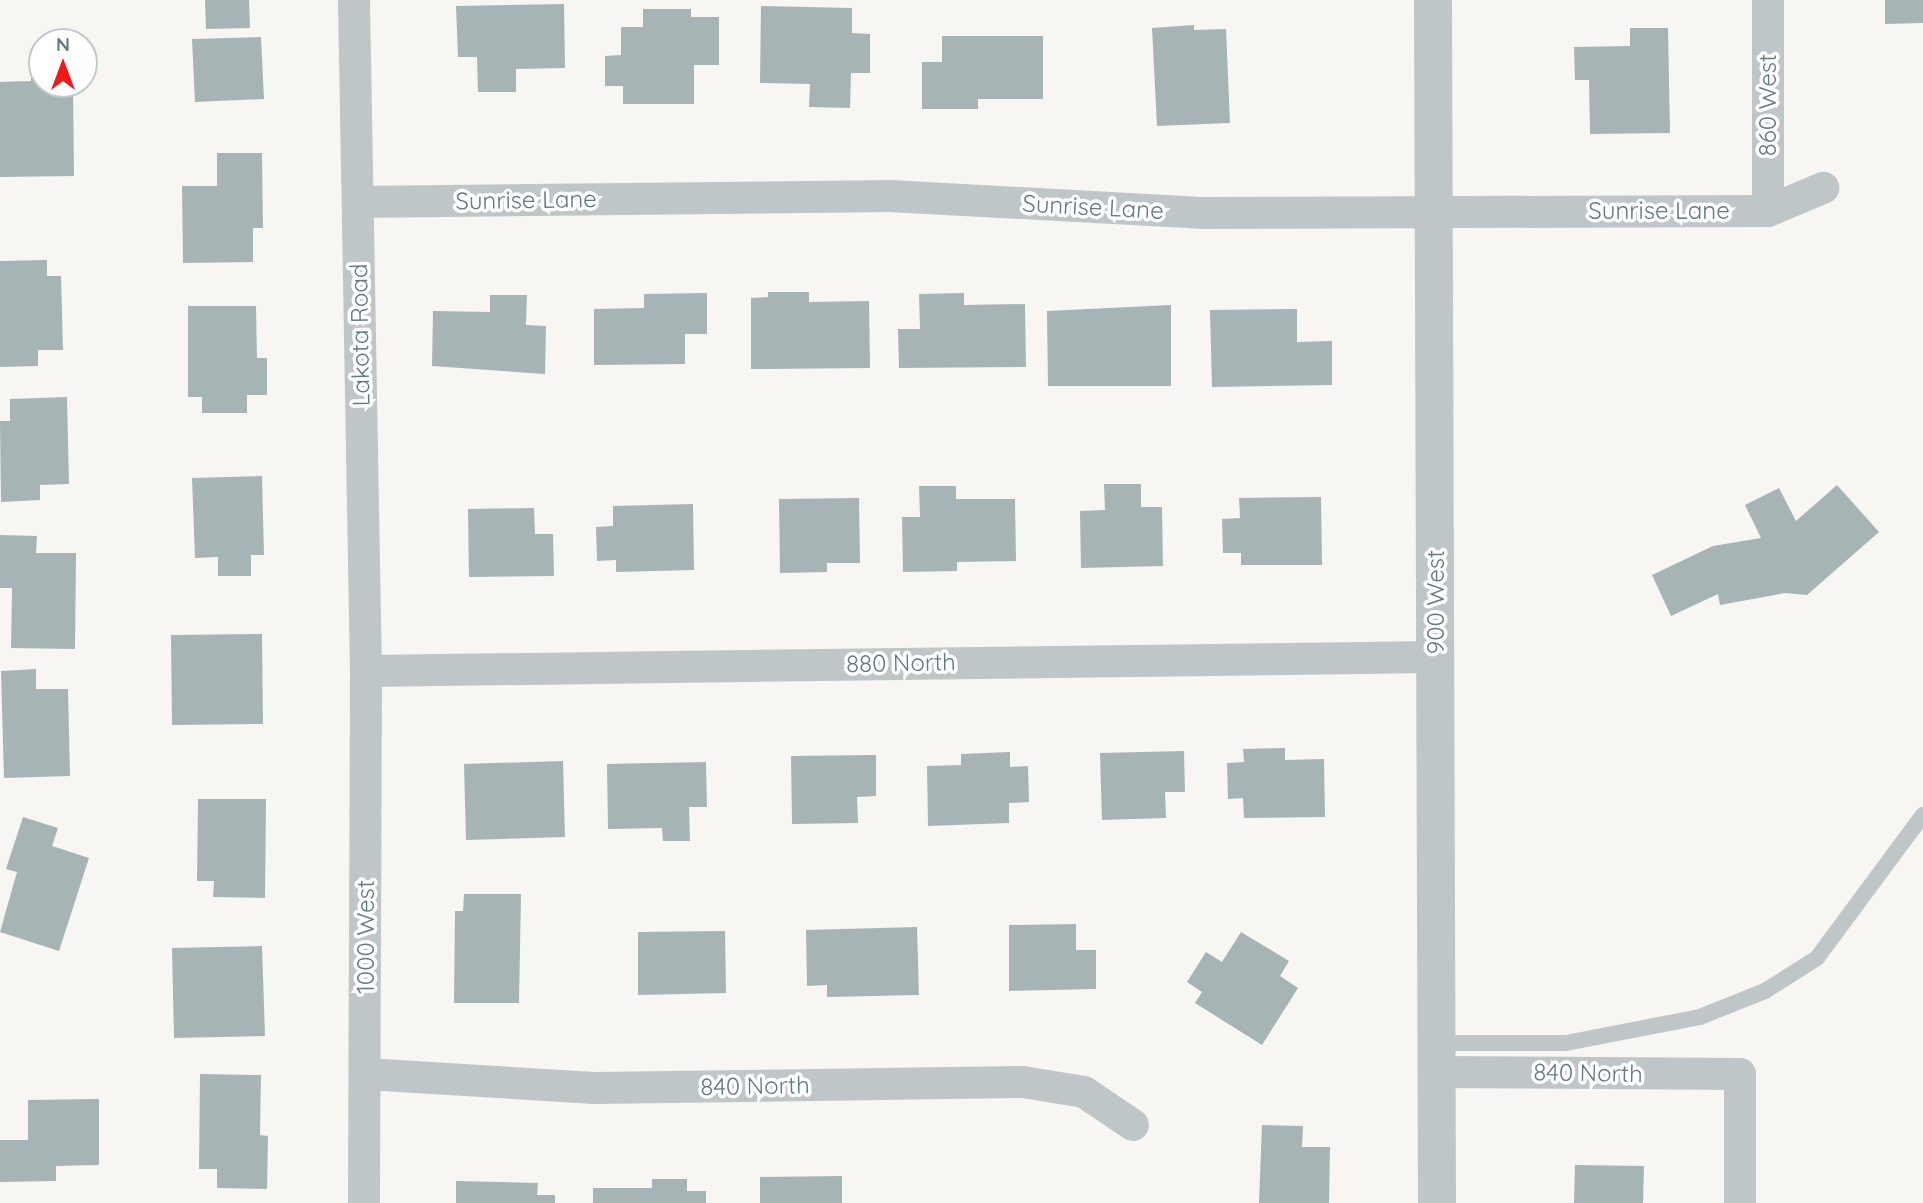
<!DOCTYPE html>
<html>
<head>
<meta charset="utf-8">
<style>
  body { margin:0 }
  #map { position:relative; width:1923px; height:1203px; overflow:hidden; background:#f7f6f3; font-family:Quicksand,sans-serif }
  div>[style] { position:absolute }
  [style*='--x'] { left:calc(var(--x)*1px); top:calc(var(--y)*1px); width:calc(var(--w)*1px); rotate:calc(var(--a)*1deg) }
  .building>* { inset:0; background:#a6b4b6 }
  .service>* { height:16px; margin:-8px; padding:0 8px; transform-origin:8px; border-radius:8px; background:#bfc6c8 }
  .minor>* { height:32px; margin:-16px; padding:0 16px; transform-origin:16px; border-radius:16px; background:#bfc6c8 }
  .tertiary>* { height:38px; margin:-19px; padding:0 19px; transform-origin:19px; border-radius:19px; background:#bfc6c8 }
  span { translate:-50% -50%; white-space:nowrap; text-align:center; line-height:1.15; -webkit-text-stroke:7px #fff; paint-order:stroke }
  .street-label { font-size:24px; color:#5f7a81 }
  .north { position:absolute; left:28px; top:28px; width:70px; height:70px; box-sizing:border-box; background:#fff; border:2px solid #bfcacd; border-radius:50%; rotate:0deg; font-size:19px; font-weight:700; line-height:28px; text-align:center; color:#5f7a81 }
  .north::after { content:''; display:block; margin:auto; width:24px; height:32px; background:#f31817; clip-path:polygon(50% 0,100% 100%,50% 72%,0 100%) }
</style>
</head>
<body>
<div id="map">
  <div class="building">
    <div style="clip-path:polygon(205px 0,249px 0,250px 28px,206px 29px)"></div>
    <div style="clip-path:polygon(1885px 0,1923px 0,1923px 23px,1885px 24px)"></div>
    <div style="clip-path:polygon(564px 4px,565px 68px,516px 69px,516px 92px,478px 92px,477px 57px,458px 57px,456px 6px)"></div>
    <div style="clip-path:polygon(761px 6px,852px 8px,852px 33px,870px 34px,870px 73px,851px 73px,850px 108px,809px 107px,810px 84px,760px 83px)"></div>
    <div style="clip-path:polygon(643px 9px,691px 9px,691px 17px,719px 17px,719px 65px,694px 65px,694px 104px,623px 104px,623px 86px,605px 86px,605px 56px,621px 55px,621px 27px,643px 27px)"></div>
    <div style="clip-path:polygon(1194px 25px,1194px 30px,1226px 29px,1230px 123px,1157px 126px,1152px 28px)"></div>
    <div style="clip-path:polygon(1630px 28px,1668px 28px,1670px 133px,1590px 134px,1589px 80px,1575px 80px,1574px 47px,1630px 46px)"></div>
    <div style="clip-path:polygon(942px 36px,1043px 36px,1043px 99px,978px 99px,978px 109px,922px 109px,922px 62px,942px 62px)"></div>
    <div style="clip-path:polygon(261px 37px,264px 99px,195px 102px,192px 39px)"></div>
    <div style="clip-path:polygon(31px 60px,42px 60px,42px 84px,73px 84px,74px 176px,0 177px,0 82px,31px 81px)"></div>
    <div style="clip-path:polygon(217px 153px,262px 153px,263px 228px,253px 228px,253px 262px,183px 263px,182px 186px,217px 186px)"></div>
    <div style="clip-path:polygon(47px 260px,47px 276px,61px 276px,63px 350px,38px 350px,38px 366px,0 367px,0 261px)"></div>
    <div style="clip-path:polygon(768px 292px,809px 292px,809px 302px,869px 301px,870px 368px,751px 369px,751px 298px,768px 297px)"></div>
    <div style="clip-path:polygon(707px 293px,707px 334px,685px 334px,685px 364px,594px 365px,594px 309px,644px 308px,644px 294px)"></div>
    <div style="clip-path:polygon(964px 293px,964px 305px,1025px 304px,1026px 367px,899px 368px,898px 329px,920px 329px,919px 294px)"></div>
    <div style="clip-path:polygon(490px 295px,527px 295px,526px 325px,546px 326px,545px 374px,432px 366px,433px 311px,490px 312px)"></div>
    <div style="clip-path:polygon(1171px 305px,1171px 386px,1048px 386px,1047px 311px)"></div>
    <div style="clip-path:polygon(188px 306px,256px 306px,257px 358px,267px 358px,267px 395px,247px 395px,247px 413px,202px 413px,202px 397px,188px 397px)"></div>
    <div style="clip-path:polygon(1297px 309px,1297px 342px,1332px 341px,1332px 385px,1212px 387px,1210px 310px)"></div>
    <div style="clip-path:polygon(67px 397px,69px 484px,40px 485px,40px 500px,1px 502px,0 421px,10px 421px,10px 399px)"></div>
    <div style="clip-path:polygon(262px 476px,264px 555px,251px 555px,251px 576px,218px 576px,218px 557px,195px 558px,192px 478px)"></div>
    <div style="clip-path:polygon(1104px 484px,1141px 484px,1141px 507px,1162px 507px,1163px 566px,1081px 568px,1080px 511px,1105px 510px)"></div>
    <div style="clip-path:polygon(1837px 485px,1879px 532px,1807px 595px,1785px 593px,1720px 605px,1718px 594px,1671px 616px,1652px 575px,1713px 546px,1761px 538px,1745px 505px,1779px 488px,1796px 521px)"></div>
    <div style="clip-path:polygon(919px 486px,956px 486px,956px 499px,1015px 499px,1016px 561px,957px 562px,957px 571px,903px 572px,902px 517px,920px 517px)"></div>
    <div style="clip-path:polygon(1321px 497px,1322px 565px,1241px 565px,1241px 553px,1223px 553px,1222px 519px,1240px 518px,1239px 498px)"></div>
    <div style="clip-path:polygon(859px 498px,860px 563px,827px 563px,827px 572px,780px 573px,779px 499px)"></div>
    <div style="clip-path:polygon(693px 504px,694px 570px,616px 572px,616px 560px,597px 561px,596px 527px,613px 526px,613px 506px)"></div>
    <div style="clip-path:polygon(534px 508px,535px 534px,553px 534px,554px 576px,469px 577px,468px 509px)"></div>
    <div style="clip-path:polygon(0 535px,37px 536px,36px 553px,76px 553px,75px 649px,11px 648px,12px 588px,0 588px)"></div>
    <div style="clip-path:polygon(262px 634px,263px 724px,172px 725px,171px 635px)"></div>
    <div style="clip-path:polygon(36px 669px,36px 689px,68px 689px,70px 776px,4px 778px,1px 671px)"></div>
    <div style="clip-path:polygon(1285px 748px,1285px 760px,1324px 759px,1325px 817px,1244px 818px,1243px 798px,1228px 799px,1227px 763px,1244px 762px,1243px 749px)"></div>
    <div style="clip-path:polygon(1184px 751px,1185px 792px,1165px 792px,1166px 818px,1102px 820px,1100px 753px)"></div>
    <div style="clip-path:polygon(1010px 752px,1010px 767px,1028px 766px,1029px 802px,1009px 803px,1009px 823px,928px 826px,927px 766px,961px 765px,961px 754px)"></div>
    <div style="clip-path:polygon(876px 755px,876px 796px,857px 797px,858px 823px,792px 824px,791px 756px)"></div>
    <div style="clip-path:polygon(563px 761px,565px 837px,466px 840px,464px 764px)"></div>
    <div style="clip-path:polygon(706px 762px,707px 807px,689px 807px,690px 841px,663px 841px,662px 828px,608px 829px,607px 764px)"></div>
    <div style="clip-path:polygon(198px 799px,266px 799px,265px 898px,213px 897px,214px 881px,197px 881px)"></div>
    <div style="clip-path:polygon(23px 817px,58px 828px,52px 846px,89px 858px,59px 951px,0 932px,17px 872px,6px 869px)"></div>
    <div style="clip-path:polygon(464px 894px,521px 894px,519px 1003px,454px 1003px,455px 911px,463px 911px)"></div>
    <div style="clip-path:polygon(1076px 924px,1076px 950px,1096px 950px,1096px 989px,1009px 991px,1009px 925px)"></div>
    <div style="clip-path:polygon(917px 927px,919px 995px,827px 997px,827px 985px,807px 986px,806px 930px)"></div>
    <div style="clip-path:polygon(725px 931px,726px 993px,638px 995px,638px 932px)"></div>
    <div style="clip-path:polygon(1241px 932px,1289px 961px,1280px 976px,1298px 988px,1262px 1045px,1195px 1003px,1202px 992px,1187px 982px,1206px 952px,1222px 962px)"></div>
    <div style="clip-path:polygon(262px 946px,265px 1036px,174px 1038px,172px 948px)"></div>
    <div style="clip-path:polygon(200px 1074px,261px 1075px,260px 1135px,268px 1136px,267px 1189px,217px 1188px,217px 1169px,199px 1169px)"></div>
    <div style="clip-path:polygon(99px 1099px,99px 1165px,56px 1166px,56px 1181px,0 1182px,0 1140px,28px 1140px,28px 1100px)"></div>
    <div style="clip-path:polygon(1262px 1125px,1303px 1126px,1302px 1147px,1330px 1147px,1329px 1203px,1259px 1203px)"></div>
    <div style="clip-path:polygon(1575px 1165px,1644px 1166px,1643px 1203px,1574px 1203px)"></div>
    <div style="clip-path:polygon(842px 1176px,842px 1203px,760px 1203px,760px 1177px)"></div>
    <div style="clip-path:polygon(652px 1179px,687px 1179px,687px 1191px,706px 1191px,706px 1203px,593px 1203px,593px 1188px,652px 1188px)"></div>
    <div style="clip-path:polygon(456px 1181px,538px 1183px,537px 1195px,555px 1195px,555px 1203px,456px 1203px)"></div>
  </div>
  <div class="service">
    <div style="--x:1437;--y:1043;--w:129;--a:0"></div>
    <div style="--x:1566;--y:1043;--w:136;--a:-11"></div>
    <div style="--x:1700;--y:1017;--w:70;--a:-21.8"></div>
    <div style="--x:1765;--y:991;--w:62;--a:-32.4"></div>
    <div style="--x:1817;--y:958;--w:178;--a:-53.5"></div>
  </div>
  <div class="minor">
    <div style="--x:354;--y:0;--w:671;--a:88.98"></div>
    <div style="--x:366;--y:671;--w:532;--a:90.22"></div>
    <div style="--x:1768;--y:0;--w:211;--a:90"></div>
    <div style="--x:358;--y:202;--w:532;--a:-0.65"></div>
    <div style="--x:890;--y:196;--w:312;--a:3.1"></div>
    <div style="--x:1202;--y:213;--w:566;--a:-0.2"></div>
    <div style="--x:1768;--y:211;--w:60;--a:-22.7"></div>
    <div style="--x:366;--y:671;--w:1070;--a:-0.75"></div>
    <div style="--x:1437;--y:1072;--w:303;--a:0.4"></div>
    <div style="--x:1740;--y:1074;--w:129;--a:90"></div>
    <div style="--x:366;--y:1074;--w:229;--a:3.5"></div>
    <div style="--x:595;--y:1088;--w:428;--a:-0.8"></div>
    <div style="--x:1023;--y:1082;--w:62;--a:9.3"></div>
    <div style="--x:1084;--y:1092;--w:59;--a:34"></div>
  </div>
  <div class="tertiary">
    <div style="--x:1433;--y:0;--w:1203;--a:89.81"></div>
  </div>
  <div class="street-label">
    <span style="left:1768px;top:105px;rotate:-90deg">860 West</span>
    <span style="left:526px;top:200px;rotate:-1deg">Sunrise Lane</span>
    <span style="left:1093px;top:207px;rotate:3deg">Sunrise Lane</span>
    <span style="left:1659px;top:211px">Sunrise Lane</span>
    <span style="left:360px;top:335px;rotate:-91deg">Lakota Road</span>
    <span style="left:1436px;top:602px;rotate:-90deg">900 West</span>
    <span style="left:901px;top:663px;rotate:-1deg">880 North</span>
    <span style="left:366px;top:937px;rotate:-90deg">1000 West</span>
    <span style="left:1588px;top:1073px;rotate:1deg">840 North</span>
    <span style="left:755px;top:1086px;rotate:-1deg">840 North</span>
  </div>
  <div class="north">N</div>
</div>
</body>
</html>
